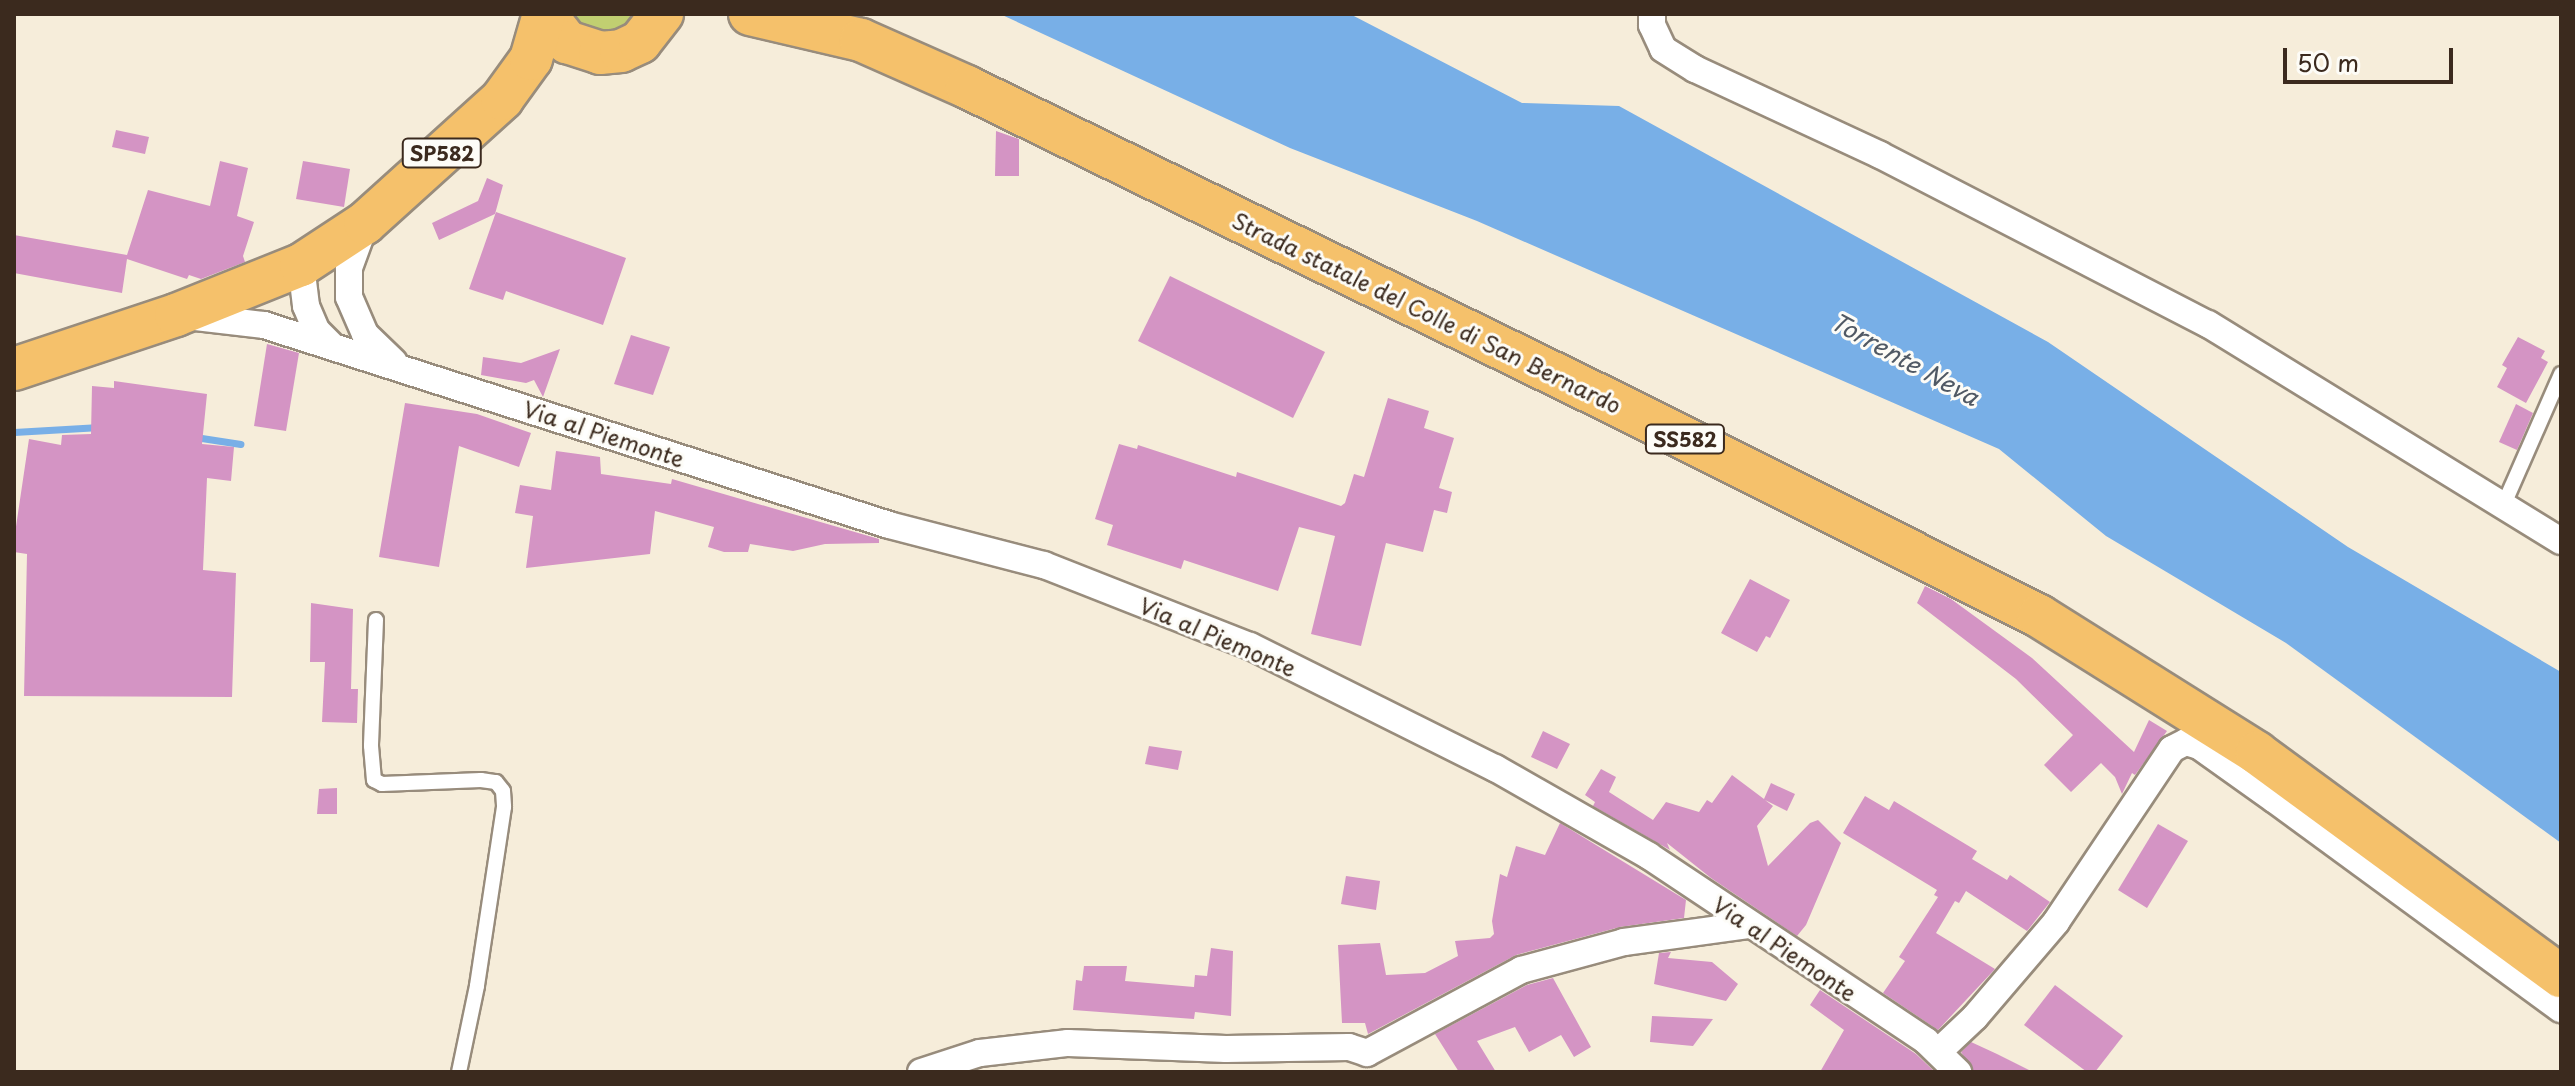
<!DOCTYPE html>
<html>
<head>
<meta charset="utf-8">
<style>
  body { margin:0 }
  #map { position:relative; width:2575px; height:1086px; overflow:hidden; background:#f6edda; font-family:"Playpen Sans",sans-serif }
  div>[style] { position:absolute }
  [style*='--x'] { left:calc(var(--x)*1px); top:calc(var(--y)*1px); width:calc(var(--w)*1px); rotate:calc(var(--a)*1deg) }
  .green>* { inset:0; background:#c1cf71 }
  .water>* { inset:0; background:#78afe7 }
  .stream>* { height:7px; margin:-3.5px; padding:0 3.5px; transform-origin:3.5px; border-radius:3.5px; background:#78afe7 }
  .building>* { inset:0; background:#d494c4 }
  .roads { filter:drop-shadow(2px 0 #988c7c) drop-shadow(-2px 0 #988c7c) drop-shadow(0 2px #988c7c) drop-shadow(0 -2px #988c7c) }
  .service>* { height:14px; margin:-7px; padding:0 7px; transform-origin:7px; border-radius:7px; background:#fff }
  .minor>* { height:26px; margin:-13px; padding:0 13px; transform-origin:13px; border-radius:13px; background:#fff }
  .primary>* { height:42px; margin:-21px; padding:0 21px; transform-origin:21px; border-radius:21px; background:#f5c16b }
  span { translate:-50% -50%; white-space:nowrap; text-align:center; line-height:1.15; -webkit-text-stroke:6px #fdfcf7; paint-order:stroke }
  .shield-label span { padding:2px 6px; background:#fdfcf7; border:2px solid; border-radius:6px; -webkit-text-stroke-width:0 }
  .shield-label { font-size:20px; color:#3b2a1e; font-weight:700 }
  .street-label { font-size:22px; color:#3b2a1e }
  .water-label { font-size:24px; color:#505964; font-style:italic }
  .frame { position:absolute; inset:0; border:16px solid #3b2a1e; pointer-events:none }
  .scale { position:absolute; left:2283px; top:48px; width:170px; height:36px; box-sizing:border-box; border:4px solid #3b2a1e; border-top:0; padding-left:10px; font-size:24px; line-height:28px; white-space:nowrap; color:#3b2a1e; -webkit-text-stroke:6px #fdfcf7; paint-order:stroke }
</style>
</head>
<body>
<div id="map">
  <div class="green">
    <div style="clip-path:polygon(565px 14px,640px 14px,620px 31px,592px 33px)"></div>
  </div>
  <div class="water">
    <div style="clip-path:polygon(1000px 14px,1350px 14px,1522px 103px,1619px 106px,2048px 342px,2348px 547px,2561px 672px,2561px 843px,2286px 643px,2106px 536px,1999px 449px,1477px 221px,1290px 148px)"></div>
  </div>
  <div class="stream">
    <div style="--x:14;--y:432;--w:86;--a:-3.3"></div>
    <div style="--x:195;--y:437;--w:46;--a:8.8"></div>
  </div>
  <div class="building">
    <div style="clip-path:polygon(116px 130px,149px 137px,145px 154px,112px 147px)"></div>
    <div style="clip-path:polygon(996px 131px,1019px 139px,1019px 176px,995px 176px)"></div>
    <div style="clip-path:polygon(220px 161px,248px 168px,237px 216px,254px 222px,243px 256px,245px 262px,201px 279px,189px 275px,187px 279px,127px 259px,122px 293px,14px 273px,14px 235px,127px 255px,148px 190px,210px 206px)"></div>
    <div style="clip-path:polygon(303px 161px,350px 169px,344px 207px,296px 199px)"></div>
    <div style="clip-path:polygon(487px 178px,503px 185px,495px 214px,439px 240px,432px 223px,478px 201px)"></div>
    <div style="clip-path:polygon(496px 212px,626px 258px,603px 325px,506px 291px,503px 300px,469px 289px)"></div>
    <div style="clip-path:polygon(1170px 276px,1325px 352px,1293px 418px,1138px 341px)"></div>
    <div style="clip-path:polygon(631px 335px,670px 347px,653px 395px,614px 384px)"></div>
    <div style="clip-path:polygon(2518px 337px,2545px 351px,2541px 358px,2548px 362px,2526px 403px,2497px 387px,2507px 368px,2502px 365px)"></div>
    <div style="clip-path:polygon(267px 344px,299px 353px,286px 431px,254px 426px)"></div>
    <div style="clip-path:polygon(560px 349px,543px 397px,534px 380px,526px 383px,481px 375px,483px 357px,521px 363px)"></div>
    <div style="clip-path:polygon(114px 381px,207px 394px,202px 444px,234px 447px,231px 481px,207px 478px,203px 570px,236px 573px,232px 697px,24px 696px,27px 554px,14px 552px,14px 540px,29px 439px,61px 445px,62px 435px,91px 434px,92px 386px,114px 388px)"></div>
    <div style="clip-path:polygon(1388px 398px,1429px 411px,1424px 428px,1454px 438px,1439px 488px,1452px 492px,1447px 513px,1434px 510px,1423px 552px,1386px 543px,1361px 646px,1311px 634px,1335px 536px,1299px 527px,1278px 591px,1184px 560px,1181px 569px,1107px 545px,1113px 525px,1095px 519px,1119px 444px,1137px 449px,1138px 445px,1236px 477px,1237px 472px,1341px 506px,1345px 503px,1354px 474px,1364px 477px)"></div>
    <div style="clip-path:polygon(405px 403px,477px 414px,531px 433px,519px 467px,459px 446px,439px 567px,379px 557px)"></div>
    <div style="clip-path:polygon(2516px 404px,2533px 413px,2517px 450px,2499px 442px)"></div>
    <div style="clip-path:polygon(556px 451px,600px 457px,601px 474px,671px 484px,672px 479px,879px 539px,879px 543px,825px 544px,793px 551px,750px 544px,748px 552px,724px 552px,708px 547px,714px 527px,655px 511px,650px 554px,526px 568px,533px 516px,515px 513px,520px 485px,551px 490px)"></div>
    <div style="clip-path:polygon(1750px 579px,1790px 600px,1770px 638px,1766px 636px,1757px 652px,1721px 633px)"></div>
    <div style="clip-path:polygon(1925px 586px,1951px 599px,2032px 658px,2134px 752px,2149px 720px,2167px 731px,2135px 775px,2132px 773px,2122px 794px,2115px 777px,2101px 763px,2071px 792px,2044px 765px,2073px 735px,2016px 679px,1917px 603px)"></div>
    <div style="clip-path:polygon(311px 603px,353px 609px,351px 689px,358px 689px,357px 723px,322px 722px,325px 662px,310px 662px)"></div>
    <div style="clip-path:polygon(1543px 731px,1570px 744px,1557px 769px,1531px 757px)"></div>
    <div style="clip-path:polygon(1149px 746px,1182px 751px,1178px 770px,1145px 764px)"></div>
    <div style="clip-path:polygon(1601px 769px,1616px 777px,1609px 792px,1653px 820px,1666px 802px,1699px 812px,1707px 800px,1712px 803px,1732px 775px,1764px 799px,1771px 783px,1795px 794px,1787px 811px,1765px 800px,1773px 806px,1757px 826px,1768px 866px,1810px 823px,1818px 820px,1841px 843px,1806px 925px,1797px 936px,1711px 878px,1667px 843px,1670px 850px,1593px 806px,1595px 802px,1585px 795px)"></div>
    <div style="clip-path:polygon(337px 788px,337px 814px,317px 814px,319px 789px)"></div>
    <div style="clip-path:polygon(1865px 796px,1889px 810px,1894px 801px,1977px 851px,1972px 859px,2007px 880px,2010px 875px,2050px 902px,2027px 931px,1966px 891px,1959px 903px,1955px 901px,1936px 933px,1995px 969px,1938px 1030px,1883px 993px,1905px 961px,1899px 957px,1938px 897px,1934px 895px,1937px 890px,1843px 833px)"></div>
    <div style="clip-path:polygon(1560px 823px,1686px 900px,1684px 918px,1620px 927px,1516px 955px,1368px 1034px,1365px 1023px,1342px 1023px,1338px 945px,1380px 943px,1386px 975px,1425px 973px,1458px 956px,1455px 941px,1490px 938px,1494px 934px,1492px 921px,1500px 874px,1507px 877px,1516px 846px,1545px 855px)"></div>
    <div style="clip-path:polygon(2158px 824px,2188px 841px,2147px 908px,2118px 890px)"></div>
    <div style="clip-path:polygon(1346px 876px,1380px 881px,1376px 910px,1341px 904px)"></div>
    <div style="clip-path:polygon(1211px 948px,1233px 951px,1231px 1016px,1195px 1012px,1194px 1019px,1073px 1010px,1076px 980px,1082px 981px,1084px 966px,1127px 966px,1125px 981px,1194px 987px,1195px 975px,1207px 976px)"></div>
    <div style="clip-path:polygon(1671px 952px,1668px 958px,1712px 962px,1738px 984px,1726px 1001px,1654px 984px,1659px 953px)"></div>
    <div style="clip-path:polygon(1553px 978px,1591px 1047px,1574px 1057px,1561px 1035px,1529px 1052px,1515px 1027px,1477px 1041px,1496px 1072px,1459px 1072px,1435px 1034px,1527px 985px)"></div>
    <div style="clip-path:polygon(2055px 985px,2123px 1036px,2095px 1072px,2087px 1072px,2024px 1025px)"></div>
    <div style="clip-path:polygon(1820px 990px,1916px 1054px,1935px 1072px,1820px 1072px,1844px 1030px,1810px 1005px)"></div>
    <div style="clip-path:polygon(1652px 1016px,1713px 1019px,1693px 1046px,1650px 1042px)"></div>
    <div style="clip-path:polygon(1971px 1042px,1997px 1054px,2033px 1072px,1974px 1072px,1961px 1052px)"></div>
  </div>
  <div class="roads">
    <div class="service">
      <div style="--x:2504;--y:504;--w:142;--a:-66.3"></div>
      <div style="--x:376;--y:620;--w:126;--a:92.3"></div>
      <div style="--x:371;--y:746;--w:34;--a:85"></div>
      <div style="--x:374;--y:780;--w:9;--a:27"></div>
      <div style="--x:382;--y:784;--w:99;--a:-2.3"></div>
      <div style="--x:481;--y:780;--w:15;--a:8"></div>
      <div style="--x:496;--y:782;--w:11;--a:52"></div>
      <div style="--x:503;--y:791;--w:16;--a:86"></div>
      <div style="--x:504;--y:807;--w:181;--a:98.6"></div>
      <div style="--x:477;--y:986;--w:88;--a:101.8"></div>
    </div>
    <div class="minor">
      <div style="--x:1652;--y:14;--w:11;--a:90"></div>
      <div style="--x:1652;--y:25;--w:26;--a:65"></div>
      <div style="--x:1663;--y:49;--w:38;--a:32"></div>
      <div style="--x:1695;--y:69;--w:204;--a:24.9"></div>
      <div style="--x:1880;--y:155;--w:369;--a:27.3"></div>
      <div style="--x:2208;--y:324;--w:414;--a:31.6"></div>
      <div style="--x:365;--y:224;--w:47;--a:110"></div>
      <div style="--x:349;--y:268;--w:29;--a:90"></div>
      <div style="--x:349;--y:297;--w:40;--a:66.6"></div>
      <div style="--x:365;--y:334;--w:40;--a:44"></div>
      <div style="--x:301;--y:265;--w:41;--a:83"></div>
      <div style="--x:306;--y:306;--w:26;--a:67"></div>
      <div style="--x:316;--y:330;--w:23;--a:45"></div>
      <div style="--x:187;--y:316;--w:78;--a:6.7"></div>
      <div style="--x:264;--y:325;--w:656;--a:17.74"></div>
      <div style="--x:889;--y:525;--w:160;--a:14.5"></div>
      <div style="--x:1044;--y:565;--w:221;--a:21.5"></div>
      <div style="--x:1250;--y:646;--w:274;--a:26.5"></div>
      <div style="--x:1495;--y:768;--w:177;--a:29.7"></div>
      <div style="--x:1649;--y:856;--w:333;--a:33.7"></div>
      <div style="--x:1926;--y:1041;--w:45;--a:44.1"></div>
      <div style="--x:1938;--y:1052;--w:51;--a:-43.4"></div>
      <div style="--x:1975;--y:1017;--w:125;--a:-49.5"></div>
      <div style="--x:2056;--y:922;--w:208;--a:-56.2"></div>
      <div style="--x:2172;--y:749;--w:16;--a:-27"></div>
      <div style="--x:2186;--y:742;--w:14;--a:17"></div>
      <div style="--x:2199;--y:746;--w:93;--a:35.4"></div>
      <div style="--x:2275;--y:800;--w:354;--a:36.2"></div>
      <div style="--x:921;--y:1072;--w:62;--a:-17.9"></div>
      <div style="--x:980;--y:1053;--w:89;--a:-6.5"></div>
      <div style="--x:1068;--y:1043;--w:158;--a:2.2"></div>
      <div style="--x:1226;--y:1049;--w:123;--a:-0.9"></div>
      <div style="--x:1349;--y:1047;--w:19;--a:18"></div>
      <div style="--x:1367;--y:1053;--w:175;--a:-28.3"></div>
      <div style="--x:1521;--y:970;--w:107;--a:-15.2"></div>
      <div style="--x:1624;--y:942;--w:125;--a:-7.8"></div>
    </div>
    <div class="primary">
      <div style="--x:545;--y:14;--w:36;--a:52"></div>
      <div style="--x:567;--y:42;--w:35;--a:18"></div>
      <div style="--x:600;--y:53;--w:21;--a:-5"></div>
      <div style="--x:621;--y:51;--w:21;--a:-25"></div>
      <div style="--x:640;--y:42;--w:36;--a:-52"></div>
      <div style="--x:750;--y:14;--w:114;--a:13.2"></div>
      <div style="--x:861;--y:40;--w:116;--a:23.9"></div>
      <div style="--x:967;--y:87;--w:716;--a:26.03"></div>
      <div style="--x:1610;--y:401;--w:480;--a:26.6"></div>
      <div style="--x:2039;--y:616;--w:257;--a:32.1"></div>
      <div style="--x:2257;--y:753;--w:377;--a:36.3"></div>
      <div style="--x:14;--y:369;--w:171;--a:-18.4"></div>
      <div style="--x:176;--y:315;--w:135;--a:-21.8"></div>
      <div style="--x:301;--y:265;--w:77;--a:-33.3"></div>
      <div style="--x:365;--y:223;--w:185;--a:-42.1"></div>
      <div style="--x:502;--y:99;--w:49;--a:-54.1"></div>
      <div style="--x:531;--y:59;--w:47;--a:-73.9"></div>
    </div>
  </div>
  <div class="shield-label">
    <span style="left:442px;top:153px">SP582</span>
    <span style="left:1685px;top:439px">SS582</span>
  </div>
  <div class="street-label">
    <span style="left:1427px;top:312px;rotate:26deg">Strada statale del Colle di San Bernardo</span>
    <span style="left:604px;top:433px;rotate:18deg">Via al Piemonte</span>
    <span style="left:1218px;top:636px;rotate:23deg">Via al Piemonte</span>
    <span style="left:1785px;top:948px;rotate:34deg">Via al Piemonte</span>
  </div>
  <div class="water-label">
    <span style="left:1905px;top:359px;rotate:29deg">Torrente Neva</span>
  </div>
  <div class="frame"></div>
  <div class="scale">50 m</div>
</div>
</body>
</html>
